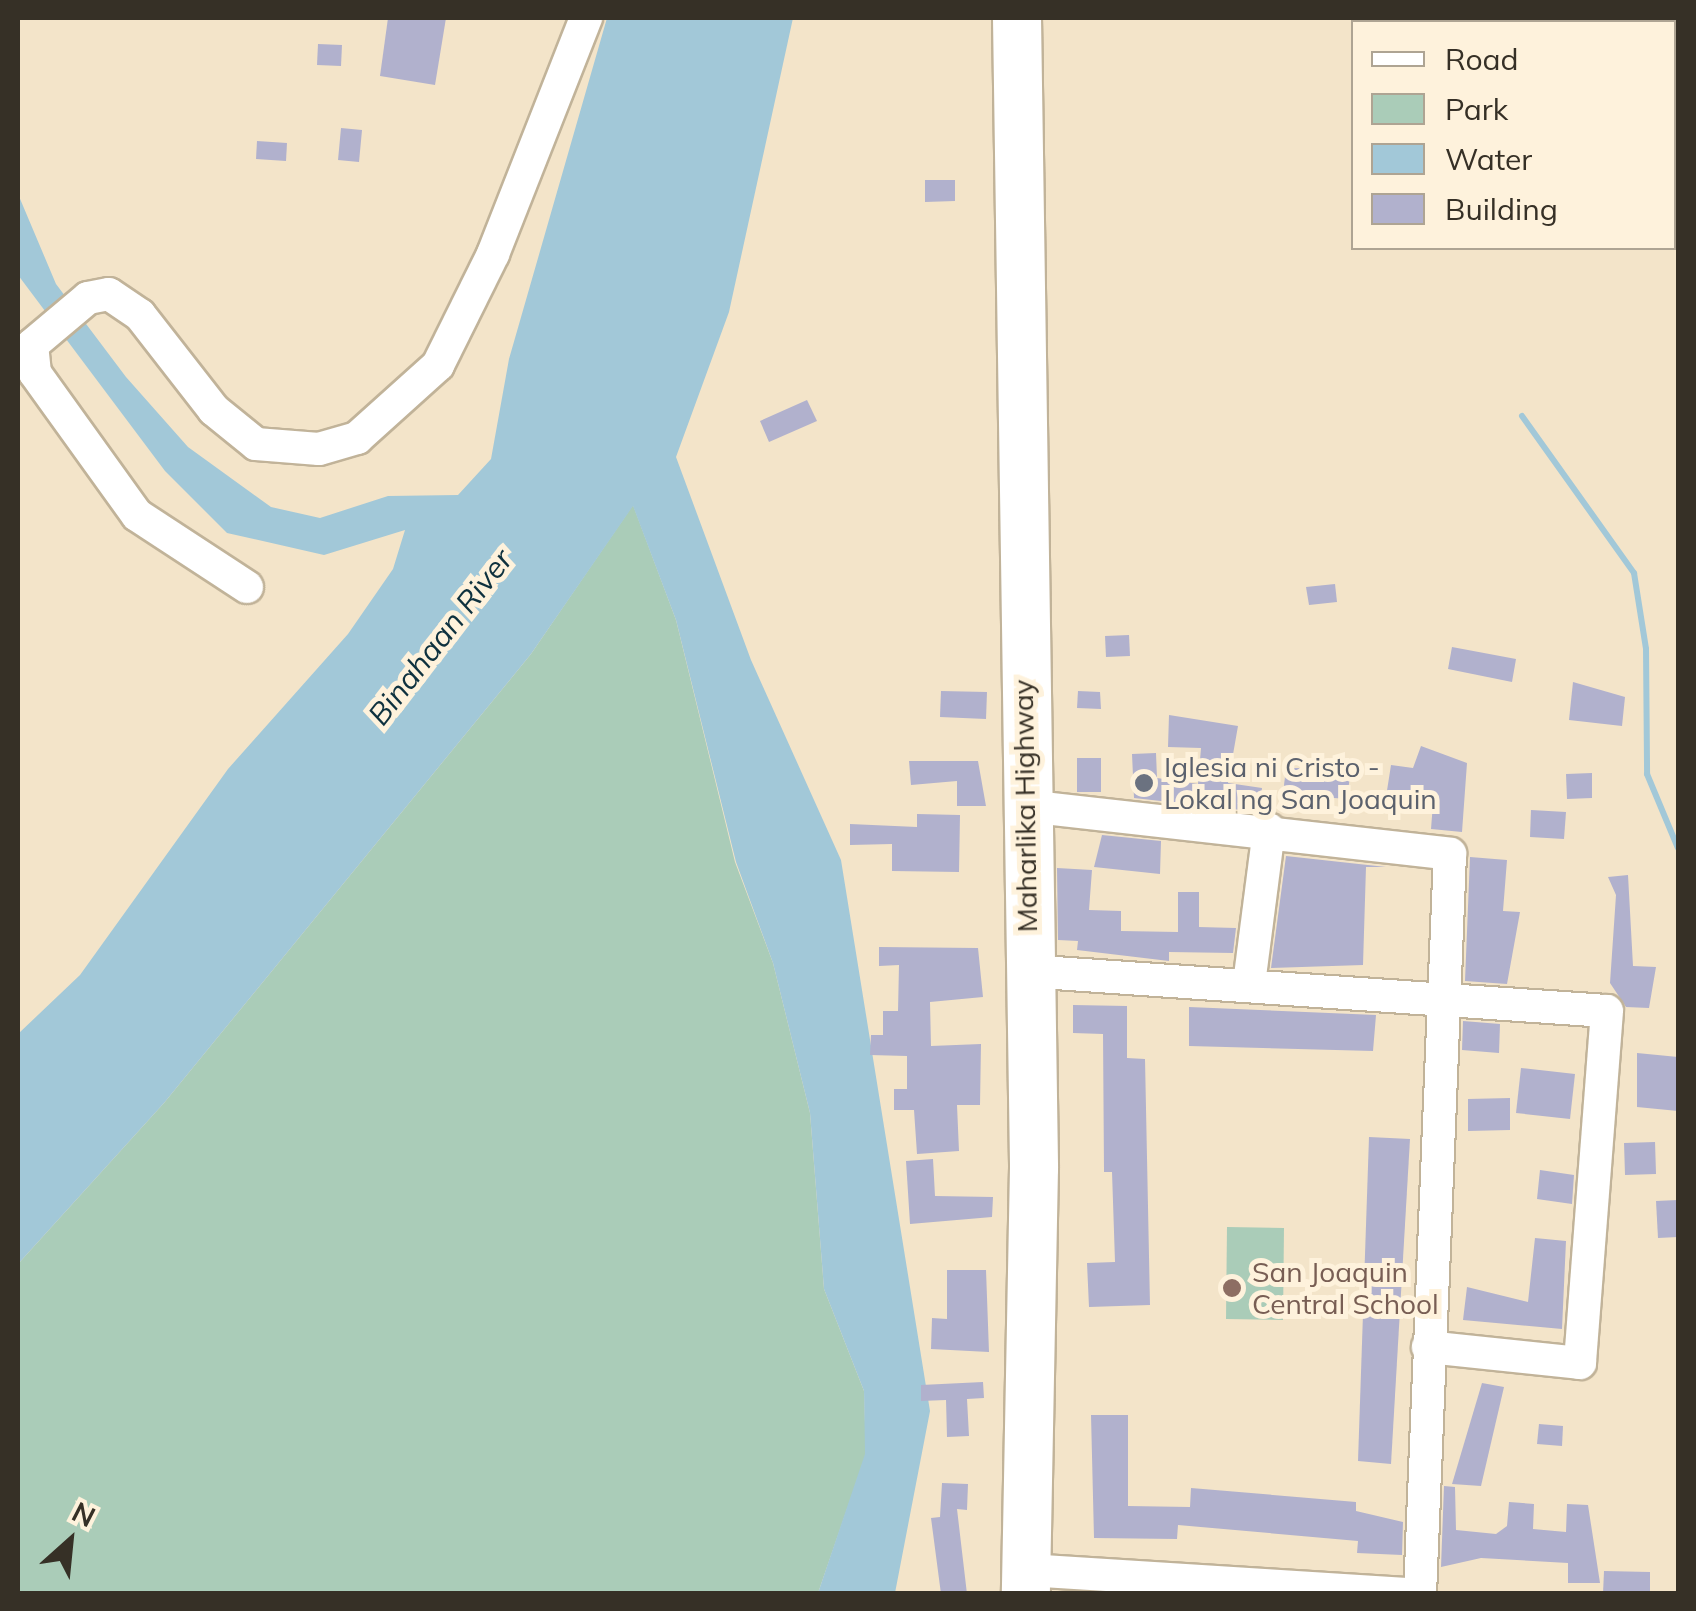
<!DOCTYPE html>
<html>
<head>
<meta charset="utf-8">
<style>
  body { margin:0 }
  #map { position:relative; width:1696px; height:1611px; overflow:hidden; background:#f3e4c9; font-family:Mulish,sans-serif }
  div>[style] { position:absolute }
  [style*='--x'] { left:calc(var(--x)*1px); top:calc(var(--y)*1px); width:calc(var(--w)*1px); rotate:calc(var(--a)*1deg) }
  .green>* { inset:0; background:#aaccb8 }
  .water>* { inset:0; background:#a2c8d8 }
  .stream>* { height:6px; margin:-3px; padding:0 3px; transform-origin:3px; border-radius:3px; background:#a2c8d8 }
  .building>* { inset:0; background:#b1b1cd }
  .roads { filter:drop-shadow(2px 0 #c1b399) drop-shadow(-2px 0 #c1b399) drop-shadow(0 2px #c1b399) drop-shadow(0 -2px #c1b399) }
  .minor>* { height:32px; margin:-16px; padding:0 16px; transform-origin:16px; border-radius:16px; background:#fff }
  .highway>* { height:48px; margin:-24px; padding:0 24px; transform-origin:24px; border-radius:24px; background:#fff }
  .dots>* { width:28px; height:28px; translate:-50% -50%; box-sizing:border-box; border:5px solid #fef2dc; border-radius:50% }
  span { translate:-50% -50%; white-space:nowrap; text-align:center; line-height:1.15; -webkit-text-stroke:10px #fef2dc; paint-order:stroke }
  .worship-label { font-size:28px; color:#5b616d }
  .left { translate:0 -50%; text-align:left }
  .street-label { font-size:28px; color:#363026 }
  .education-label { font-size:28px; color:#785e54 }
  .water-label { font-size:30px; color:#0e313e; font-style:italic }
  .frame { position:absolute; inset:0; border:20px solid #363026; pointer-events:none }
  .legend { position:absolute; left:1351px; top:20px; width:325px; height:230px; box-sizing:border-box; background:#fef2dc; border:2px solid #aea493; margin:0; padding:12px 18px; list-style:none; font-size:30px; color:#363026 }
  .legend li { display:flex; align-items:center; gap:20px; height:50px }
  .legend b { width:50px; border:2px solid #aea493 }
  .north { position:absolute; left:20px; top:1491px; width:100px; height:100px; -webkit-text-stroke:8px #fef2dc; paint-order:stroke; rotate:27deg; font-size:28px; font-weight:700; line-height:40px; text-align:center; color:#363026 }
  .north::after { content:''; display:block; margin:auto; width:35px; height:45px; background:#363026; clip-path:polygon(50% 0,100% 100%,50% 72%,0 100%) }
</style>
</head>
<body>
<div id="map">
  <div class="green">
    <div style="clip-path:polygon(633px 505px,676px 620px,735px 862px,773px 963px,810px 1113px,824px 1289px,864px 1391px,866px 1454px,818px 1593px,18px 1593px,18px 1264px,164px 1103px,531px 654px)"></div>
    <div style="clip-path:polygon(1227px 1227px,1284px 1228px,1283px 1320px,1226px 1319px)"></div>
  </div>
  <div class="water">
    <div style="clip-path:polygon(607px 18px,793px 18px,729px 312px,676px 457px,751px 660px,841px 860px,930px 1411px,895px 1593px,818px 1593px,865px 1454px,864px 1391px,824px 1289px,810px 1113px,773px 963px,736px 862px,676px 620px,633px 506px,531px 654px,164px 1103px,18px 1264px,18px 1034px,80px 975px,228px 769px,348px 634px,393px 569px,405px 530px,324px 555px,227px 533px,165px 471px,18px 275px,18px 194px,56px 284px,126px 377px,188px 447px,271px 507px,320px 518px,388px 496px,458px 495px,491px 459px,509px 359px)"></div>
  </div>
  <div class="stream">
    <div style="--x:1522;--y:416;--w:193;--a:54.5"></div>
    <div style="--x:1634;--y:573;--w:77;--a:81"></div>
    <div style="--x:1646;--y:649;--w:125;--a:89.5"></div>
    <div style="--x:1647;--y:774;--w:80;--a:67.3"></div>
  </div>
  <div class="building">
    <div style="clip-path:polygon(388px 18px,446px 18px,435px 85px,380px 76px)"></div>
    <div style="clip-path:polygon(318px 44px,342px 45px,341px 66px,317px 65px)"></div>
    <div style="clip-path:polygon(341px 128px,362px 130px,359px 162px,338px 160px)"></div>
    <div style="clip-path:polygon(257px 141px,287px 143px,286px 161px,256px 159px)"></div>
    <div style="clip-path:polygon(925px 180px,955px 180px,955px 201px,925px 202px)"></div>
    <div style="clip-path:polygon(807px 400px,817px 421px,769px 442px,760px 421px)"></div>
    <div style="clip-path:polygon(1335px 584px,1337px 602px,1309px 605px,1306px 587px)"></div>
    <div style="clip-path:polygon(1129px 635px,1130px 656px,1106px 657px,1105px 636px)"></div>
    <div style="clip-path:polygon(1452px 647px,1516px 659px,1512px 682px,1448px 669px)"></div>
    <div style="clip-path:polygon(1573px 682px,1625px 697px,1622px 726px,1569px 720px)"></div>
    <div style="clip-path:polygon(941px 691px,987px 692px,986px 719px,940px 717px)"></div>
    <div style="clip-path:polygon(1078px 691px,1100px 692px,1101px 709px,1077px 708px)"></div>
    <div style="clip-path:polygon(1169px 715px,1238px 726px,1228px 783px,1262px 788px,1259px 812px,1134px 798px,1132px 754px,1156px 753px,1157px 778px,1198px 784px,1201px 748px,1168px 747px)"></div>
    <div style="clip-path:polygon(1421px 746px,1467px 763px,1462px 832px,1431px 829px,1433px 803px,1386px 797px,1391px 765px,1413px 768px)"></div>
    <div style="clip-path:polygon(1077px 758px,1101px 758px,1101px 792px,1077px 792px)"></div>
    <div style="clip-path:polygon(909px 761px,978px 761px,986px 806px,957px 806px,957px 781px,911px 785px)"></div>
    <div style="clip-path:polygon(1286px 768px,1351px 768px,1347px 799px,1283px 794px)"></div>
    <div style="clip-path:polygon(1592px 773px,1592px 798px,1567px 799px,1566px 774px)"></div>
    <div style="clip-path:polygon(1531px 810px,1566px 812px,1564px 839px,1530px 837px)"></div>
    <div style="clip-path:polygon(917px 814px,960px 815px,959px 872px,892px 871px,892px 844px,850px 845px,850px 824px,917px 827px)"></div>
    <div style="clip-path:polygon(1102px 835px,1161px 841px,1160px 874px,1094px 867px)"></div>
    <div style="clip-path:polygon(1286px 856px,1386px 867px,1366px 867px,1363px 965px,1271px 968px)"></div>
    <div style="clip-path:polygon(1470px 857px,1507px 860px,1503px 911px,1520px 912px,1507px 984px,1465px 981px)"></div>
    <div style="clip-path:polygon(1057px 868px,1092px 870px,1089px 910px,1121px 911px,1121px 931px,1178px 932px,1178px 892px,1199px 892px,1199px 927px,1236px 928px,1233px 953px,1169px 952px,1169px 961px,1077px 950px,1078px 941px,1058px 940px)"></div>
    <div style="clip-path:polygon(1628px 875px,1633px 966px,1656px 967px,1649px 1008px,1626px 1007px,1610px 983px,1616px 895px,1608px 877px)"></div>
    <div style="clip-path:polygon(879px 947px,978px 948px,983px 997px,930px 1002px,931px 1046px,981px 1044px,980px 1105px,957px 1105px,959px 1151px,917px 1154px,914px 1110px,894px 1110px,894px 1089px,907px 1089px,907px 1056px,870px 1055px,871px 1035px,883px 1035px,883px 1011px,898px 1011px,899px 965px,879px 966px)"></div>
    <div style="clip-path:polygon(1073px 1005px,1127px 1006px,1127px 1058px,1145px 1059px,1150px 1305px,1089px 1307px,1087px 1263px,1115px 1262px,1112px 1172px,1104px 1172px,1103px 1034px,1073px 1033px)"></div>
    <div style="clip-path:polygon(1189px 1007px,1376px 1015px,1373px 1051px,1189px 1046px)"></div>
    <div style="clip-path:polygon(1463px 1021px,1500px 1024px,1499px 1053px,1462px 1050px)"></div>
    <div style="clip-path:polygon(1637px 1053px,1678px 1057px,1678px 1111px,1637px 1107px)"></div>
    <div style="clip-path:polygon(1521px 1068px,1575px 1074px,1570px 1119px,1516px 1113px)"></div>
    <div style="clip-path:polygon(1510px 1098px,1510px 1130px,1468px 1131px,1468px 1099px)"></div>
    <div style="clip-path:polygon(1369px 1137px,1410px 1139px,1391px 1464px,1358px 1461px)"></div>
    <div style="clip-path:polygon(1655px 1142px,1656px 1174px,1625px 1175px,1624px 1143px)"></div>
    <div style="clip-path:polygon(933px 1159px,935px 1196px,993px 1197px,992px 1217px,910px 1224px,906px 1161px)"></div>
    <div style="clip-path:polygon(1540px 1170px,1574px 1175px,1572px 1204px,1537px 1199px)"></div>
    <div style="clip-path:polygon(1678px 1200px,1678px 1237px,1658px 1238px,1656px 1201px)"></div>
    <div style="clip-path:polygon(1535px 1238px,1566px 1241px,1562px 1329px,1463px 1320px,1467px 1287px,1528px 1302px)"></div>
    <div style="clip-path:polygon(947px 1270px,986px 1270px,989px 1352px,931px 1349px,932px 1318px,947px 1319px)"></div>
    <div style="clip-path:polygon(983px 1382px,984px 1398px,967px 1399px,969px 1436px,947px 1437px,946px 1400px,921px 1401px,921px 1385px)"></div>
    <div style="clip-path:polygon(1482px 1383px,1504px 1387px,1481px 1486px,1452px 1484px)"></div>
    <div style="clip-path:polygon(1091px 1415px,1128px 1415px,1128px 1506px,1190px 1507px,1191px 1488px,1356px 1502px,1356px 1511px,1403px 1522px,1402px 1555px,1357px 1553px,1358px 1541px,1178px 1525px,1177px 1539px,1094px 1538px)"></div>
    <div style="clip-path:polygon(1539px 1424px,1563px 1426px,1562px 1446px,1537px 1444px)"></div>
    <div style="clip-path:polygon(942px 1483px,968px 1484px,967px 1510px,957px 1509px,967px 1594px,941px 1594px,931px 1518px,940px 1517px)"></div>
    <div style="clip-path:polygon(1444px 1486px,1455px 1487px,1456px 1530px,1496px 1534px,1507px 1526px,1509px 1502px,1534px 1504px,1533px 1529px,1566px 1532px,1567px 1504px,1588px 1505px,1600px 1583px,1568px 1583px,1568px 1563px,1481px 1558px,1441px 1567px)"></div>
    <div style="clip-path:polygon(1604px 1571px,1650px 1572px,1650px 1594px,1603px 1594px)"></div>
  </div>
  <div class="roads">
    <div class="minor">
      <div style="--x:247;--y:587;--w:131;--a:-146.8"></div>
      <div style="--x:137;--y:515;--w:175;--a:-125.7"></div>
      <div style="--x:35;--y:373;--w:28;--a:-96"></div>
      <div style="--x:32;--y:345;--w:73;--a:-40"></div>
      <div style="--x:88;--y:298;--w:21;--a:-11"></div>
      <div style="--x:109;--y:294;--w:37;--a:34"></div>
      <div style="--x:140;--y:315;--w:120;--a:52.1"></div>
      <div style="--x:214;--y:410;--w:54;--a:39"></div>
      <div style="--x:256;--y:444;--w:63;--a:4.5"></div>
      <div style="--x:319;--y:449;--w:40;--a:-16"></div>
      <div style="--x:357;--y:438;--w:109;--a:-42"></div>
      <div style="--x:438;--y:365;--w:124;--a:-63.6"></div>
      <div style="--x:493;--y:254;--w:254;--a:-68.5"></div>
      <div style="--x:1025;--y:806;--w:428;--a:6.4"></div>
      <div style="--x:1450;--y:854;--w:741;--a:92.32"></div>
      <div style="--x:1026;--y:971;--w:582;--a:3.94"></div>
      <div style="--x:1607;--y:1011;--w:353;--a:94.4"></div>
      <div style="--x:1580;--y:1363;--w:153;--a:-174"></div>
      <div style="--x:1249;--y:984;--w:156;--a:-82.6"></div>
      <div style="--x:1027;--y:1570;--w:380;--a:3.6"></div>
    </div>
    <div class="highway">
      <div style="--x:1017;--y:18;--w:1150;--a:89.15"></div>
      <div style="--x:1034;--y:1168;--w:426;--a:91.1"></div>
    </div>
  </div>
  <div class="dots">
    <div style="left:1144px;top:783px;background:#6b7280"></div>
    <div style="left:1232px;top:1288px;background:#8d6e63"></div>
  </div>
  <div class="worship-label">
    <span class="left" style="left:1164px;top:783px">Iglesia ni Cristo -<br>Lokal ng San Joaquin</span>
  </div>
  <div class="street-label">
    <span style="left:1025px;top:806px;rotate:-91deg">Maharlika Highway</span>
  </div>
  <div class="education-label">
    <span class="left" style="left:1252px;top:1288px">San Joaquin<br>Central School</span>
  </div>
  <div class="water-label">
    <span style="left:440px;top:637px;rotate:-52deg">Binahaan River</span>
  </div>
  <div class="frame"></div>
  <ul class="legend">
  <li><b style="height:12px;background:#fff"></b>Road</li>
  <li><b style="height:28px;background:#aaccb8"></b>Park</li>
  <li><b style="height:28px;background:#a2c8d8"></b>Water</li>
  <li><b style="height:28px;background:#b1b1cd"></b>Building</li>
  </ul>
  <div class="north">N</div>
</div>
</body>
</html>
